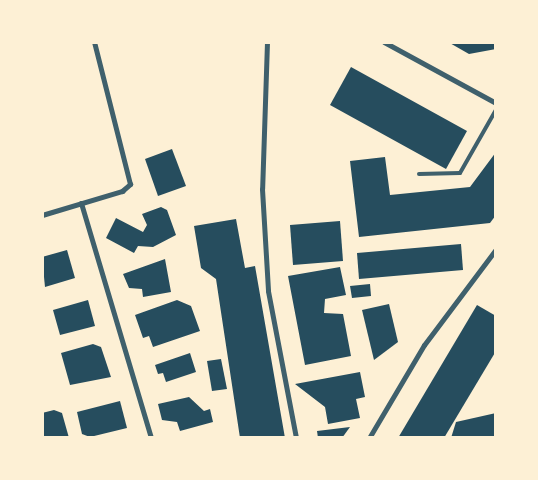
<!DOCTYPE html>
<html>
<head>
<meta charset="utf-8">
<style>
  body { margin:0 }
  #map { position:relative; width:538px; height:480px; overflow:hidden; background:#fdf0d5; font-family:"Golos Text",sans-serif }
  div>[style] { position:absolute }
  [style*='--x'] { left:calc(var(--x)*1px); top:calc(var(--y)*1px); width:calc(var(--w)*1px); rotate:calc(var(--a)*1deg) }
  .building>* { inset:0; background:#264d5e }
  .service>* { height:4px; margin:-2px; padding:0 2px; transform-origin:2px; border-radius:2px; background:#3f606c }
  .minor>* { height:5px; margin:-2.5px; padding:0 2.5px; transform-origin:2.5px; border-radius:2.5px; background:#3f606c }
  span { translate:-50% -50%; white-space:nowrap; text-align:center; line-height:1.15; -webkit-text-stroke:4px #fdf0d5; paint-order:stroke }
  .frame { position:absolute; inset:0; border:44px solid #fdf0d5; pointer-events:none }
</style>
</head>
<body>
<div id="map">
  <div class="building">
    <div style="clip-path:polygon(448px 42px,496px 42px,496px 49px,469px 54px)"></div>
    <div style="clip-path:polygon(351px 67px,467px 131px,446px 169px,330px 105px)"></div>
    <div style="clip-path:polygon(172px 149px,186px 186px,158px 196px,145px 159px)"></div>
    <div style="clip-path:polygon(496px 152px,496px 215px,490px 223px,359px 237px,350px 161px,385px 157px,390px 195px,470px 187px)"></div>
    <div style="clip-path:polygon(161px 207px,167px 210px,176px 235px,153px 247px,138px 246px,134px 253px,106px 238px,116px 218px,143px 232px,147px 225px,142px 214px)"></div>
    <div style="clip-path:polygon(236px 219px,245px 268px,255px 266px,285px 438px,240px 438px,216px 279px,201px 268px,194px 226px)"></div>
    <div style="clip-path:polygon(340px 221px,343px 261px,293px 265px,290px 225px)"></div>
    <div style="clip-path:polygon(461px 244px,463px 270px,359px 279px,357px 253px)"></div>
    <div style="clip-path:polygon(67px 250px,75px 278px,45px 287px,42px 257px)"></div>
    <div style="clip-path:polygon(165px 259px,171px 292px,143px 297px,142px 289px,129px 288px,123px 274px)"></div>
    <div style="clip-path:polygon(340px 267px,346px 295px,325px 299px,324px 313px,343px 314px,351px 356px,305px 365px,288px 276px)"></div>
    <div style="clip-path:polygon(370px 284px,371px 296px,352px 298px,350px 286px)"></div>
    <div style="clip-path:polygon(88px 300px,95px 326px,60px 335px,53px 310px)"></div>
    <div style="clip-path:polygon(177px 300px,191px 306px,200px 331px,153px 347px,149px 336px,143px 338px,135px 315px)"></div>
    <div style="clip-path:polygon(389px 304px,398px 342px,374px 360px,362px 310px)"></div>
    <div style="clip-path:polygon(477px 305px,496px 316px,496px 351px,444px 438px,398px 438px)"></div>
    <div style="clip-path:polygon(93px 344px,101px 347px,111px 377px,70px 385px,61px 353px)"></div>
    <div style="clip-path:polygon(190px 353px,196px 372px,166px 382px,163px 373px,158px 374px,155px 365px)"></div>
    <div style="clip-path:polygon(221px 359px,227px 389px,212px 391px,207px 361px)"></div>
    <div style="clip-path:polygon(360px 372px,365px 397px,356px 399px,360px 418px,328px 424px,325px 407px,295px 384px)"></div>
    <div style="clip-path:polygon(189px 397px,204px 411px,210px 409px,213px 422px,180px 431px,177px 422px,162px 420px,158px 404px)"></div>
    <div style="clip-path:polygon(120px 401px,127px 428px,90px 437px,82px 434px,77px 412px)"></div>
    <div style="clip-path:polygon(54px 410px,62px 413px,69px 438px,42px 438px,42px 413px)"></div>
    <div style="clip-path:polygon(496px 413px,496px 438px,451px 438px,456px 422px)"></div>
    <div style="clip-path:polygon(350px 427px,342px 438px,318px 438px,317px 431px)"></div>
  </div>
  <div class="service">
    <div style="--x:419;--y:174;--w:41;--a:-1.4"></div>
    <div style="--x:460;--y:173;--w:73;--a:-60.3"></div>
  </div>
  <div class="minor">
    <div style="--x:267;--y:42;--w:147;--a:91.9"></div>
    <div style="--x:262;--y:189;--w:102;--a:86.6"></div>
    <div style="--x:268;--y:291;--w:150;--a:79.2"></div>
    <div style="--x:384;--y:42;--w:128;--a:28.6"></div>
    <div style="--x:81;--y:203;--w:245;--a:73.4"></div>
    <div style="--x:42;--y:215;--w:84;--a:-16.7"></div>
    <div style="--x:122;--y:191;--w:11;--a:-41"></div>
    <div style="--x:130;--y:184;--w:146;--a:-104.2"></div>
    <div style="--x:369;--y:438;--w:108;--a:-59.4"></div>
    <div style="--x:424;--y:345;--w:120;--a:-53.1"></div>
  </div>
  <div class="frame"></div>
</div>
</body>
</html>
